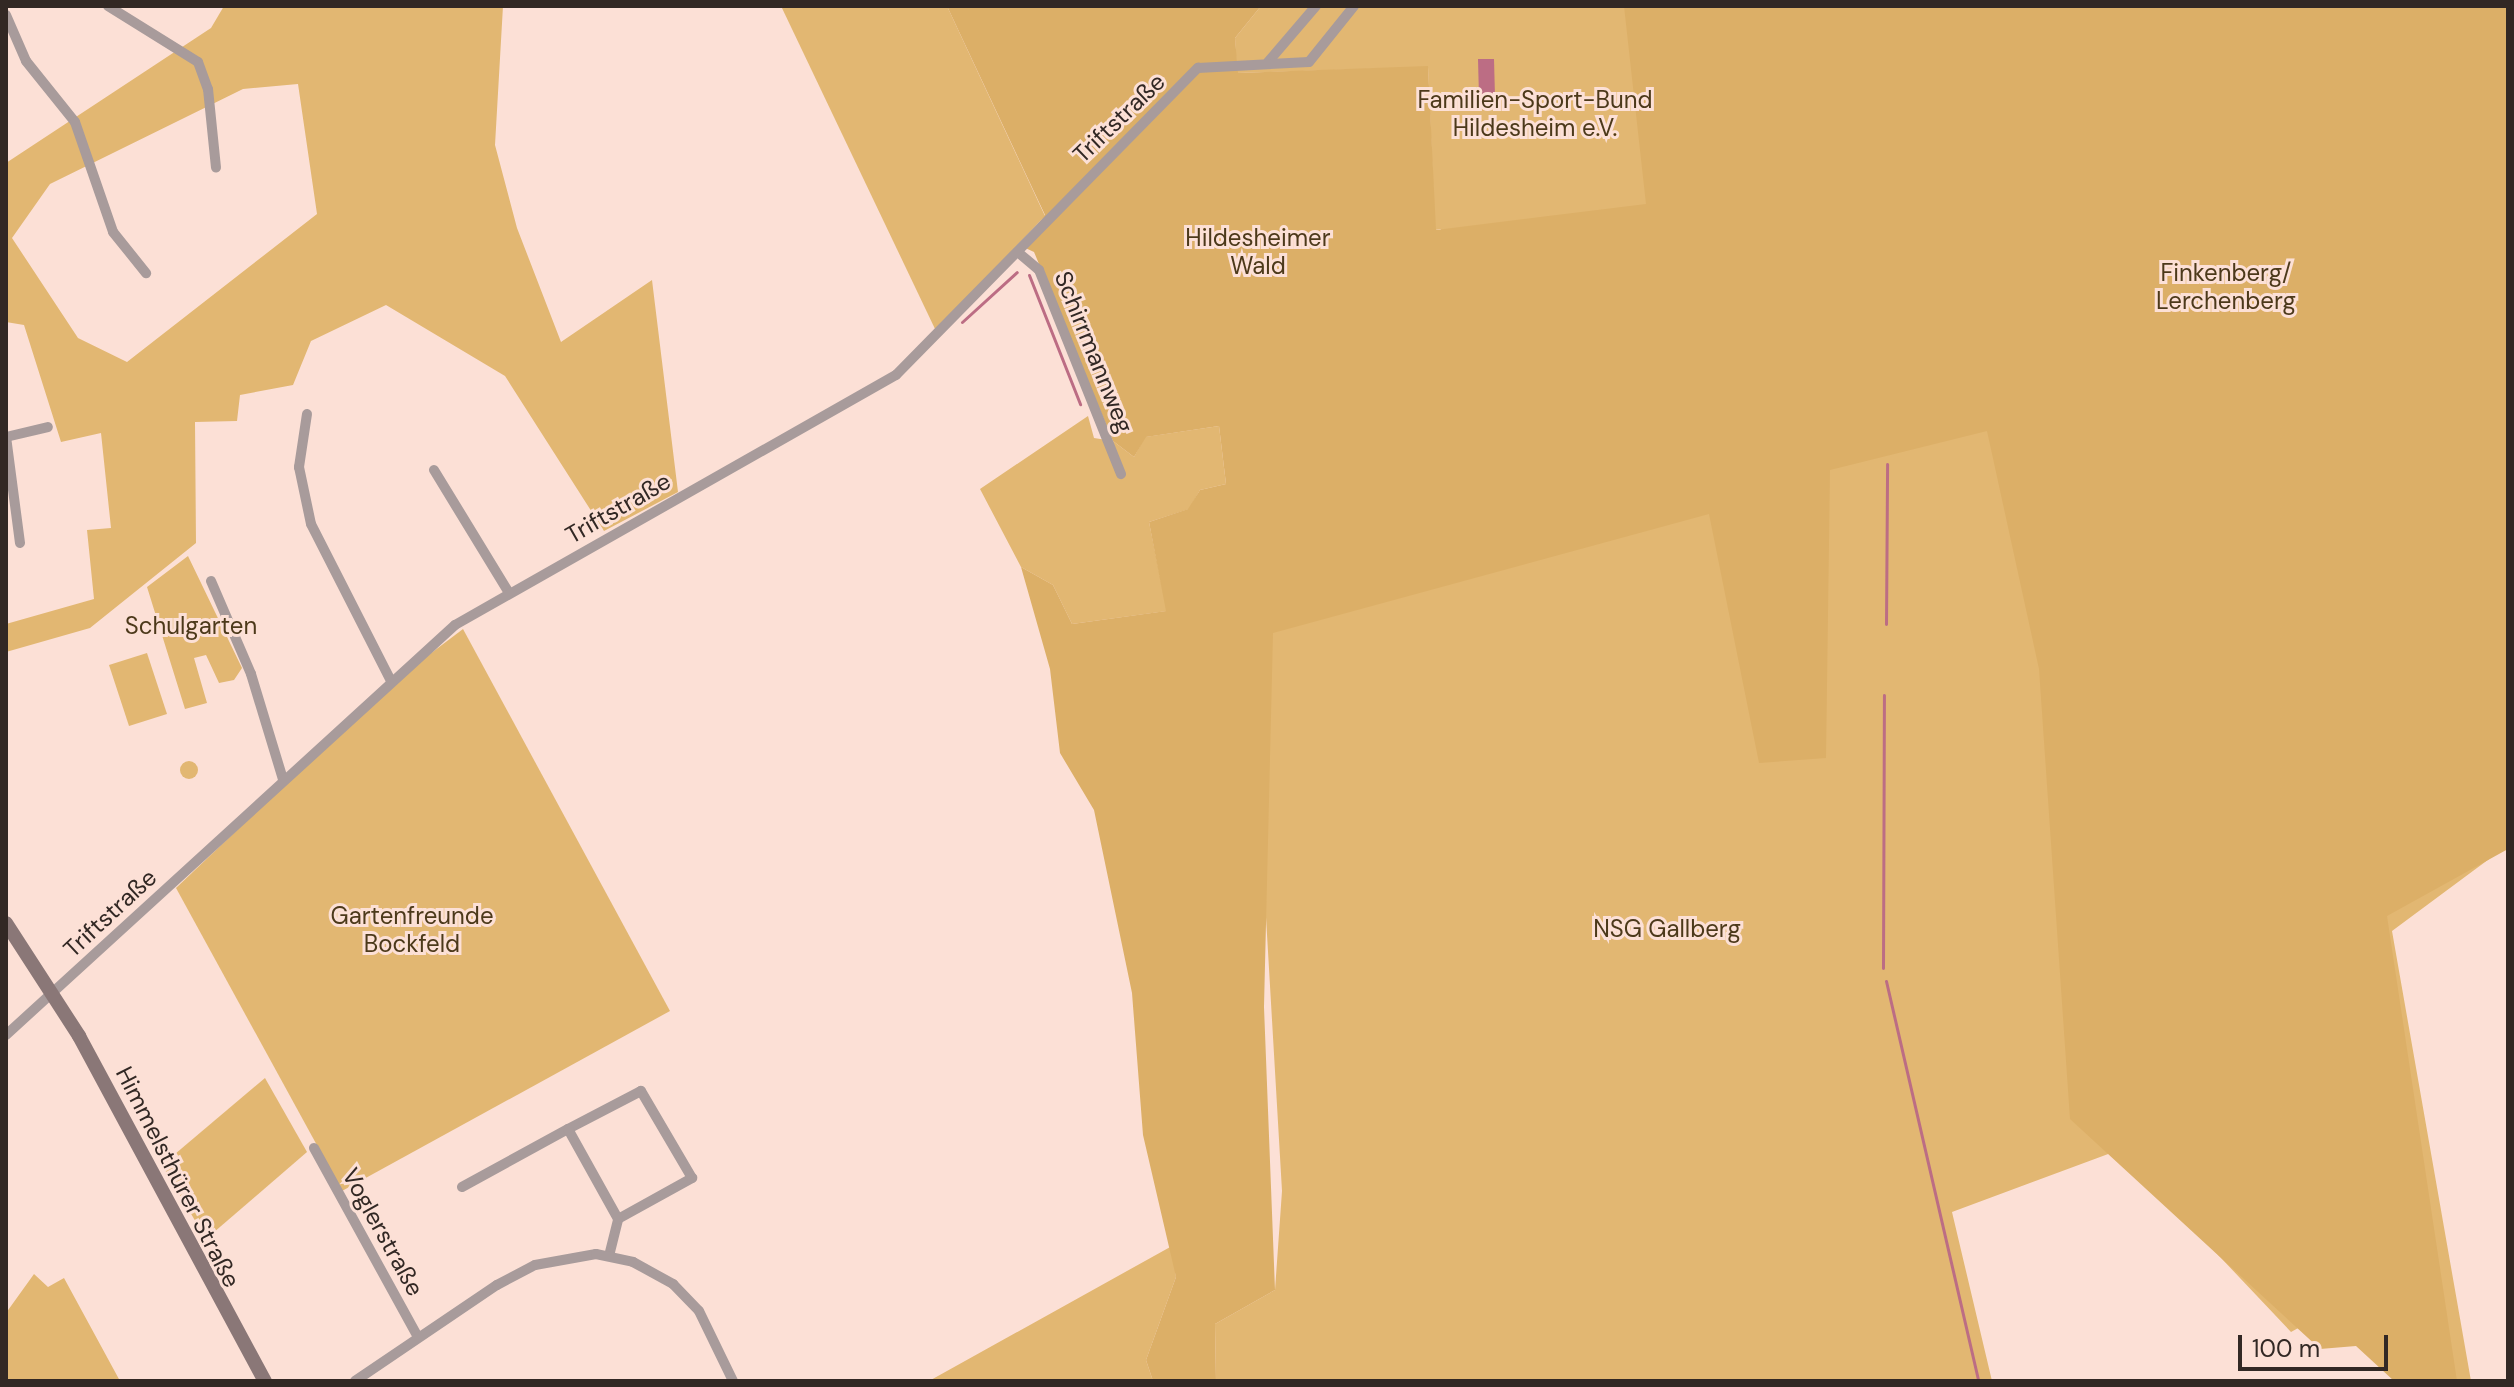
<!DOCTYPE html>
<html>
<head>
<meta charset="utf-8">
<style>
  body { margin:0 }
  #map { position:relative; width:2514px; height:1387px; overflow:hidden; background:#fce0d6; font-family:"DM Sans",sans-serif }
  div>[style] { position:absolute }
  [style*='--x'] { left:calc(var(--x)*1px); top:calc(var(--y)*1px); width:calc(var(--w)*1px); rotate:calc(var(--a)*1deg) }
  .green>* { inset:0; background:#e2b772 }
  .round { border-radius:50% }
  .forest>* { inset:0; background:#dcaf67 }
  .water>* { inset:0; background:#bc6d84 }
  .stream>* { height:3px; margin:-1.5px; padding:0 1.5px; transform-origin:1.5px; border-radius:1.5px; background:#bc6d84 }
  .street>* { height:10px; margin:-5px; padding:0 5px; transform-origin:5px; border-radius:5px; background:#a89b9b }
  .secondary>* { height:14px; margin:-7px; padding:0 7px; transform-origin:7px; border-radius:7px; background:#8a7777 }
  span { translate:-50% -50%; white-space:nowrap; text-align:center; line-height:1.15; -webkit-text-stroke:6px #fce0d6; paint-order:stroke }
  .park-label { font-size:24px; color:#4c391a }
  .street-label { font-size:24px; color:#322824 }
  .frame { position:absolute; inset:0; border:8px solid #322824; pointer-events:none }
  .scale { position:absolute; left:2238px; top:1335px; width:150px; height:36px; box-sizing:border-box; border:4px solid #322824; border-top:0; padding-left:10px; font-size:24px; line-height:28px; white-space:nowrap; color:#322824; -webkit-text-stroke:6px #fce0d6; paint-order:stroke }
</style>
</head>
<body>
<div id="map">
  <div class="green">
    <div style="clip-path:polygon(evenodd,224px 6px,503px 6px,495px 145px,517px 228px,561px 342px,652px 280px,678px 492px,604px 531px,505px 376px,386px 305px,311px 341px,293px 385px,240px 395px,237px 421px,195px 422px,196px 543px,90px 628px,6px 652px,6px 624px,94px 599px,87px 530px,111px 528px,101px 433px,61px 442px,24px 325px,6px 322px,6px 163px,211px 28px,224px 6px,298px 84px,317px 214px,127px 362px,78px 338px,12px 238px,50px 184px,243px 89px,298px 84px)"></div>
    <div style="clip-path:polygon(781px 6px,947px 6px,1045px 216px,936px 331px)"></div>
    <div style="clip-path:polygon(1261px 6px,2508px 6px,2508px 845px,2392px 931px,2471px 1381px,2415px 1381px,2331px 1310px,2291px 1332px,2119px 1150px,1952px 1212px,1992px 1381px,1216px 1381px,1215px 1324px,1275px 1290px,1282px 1191px,1263px 866px,1263px 642px,1441px 229px,1435px 230px,1428px 67px,1237px 73px,1235px 38px)"></div>
    <div style="clip-path:polygon(1088px 416px,1094px 438px,1113px 441px,1134px 457px,1145px 437px,1219px 426px,1226px 484px,1200px 490px,1189px 509px,1149px 522px,1167px 611px,1072px 624px,1053px 585px,1021px 567px,980px 489px)"></div>
    <div style="clip-path:polygon(188px 556px,242px 668px,234px 680px,219px 683px,206px 655px,194px 658px,207px 703px,185px 709px,147px 587px)"></div>
    <div style="clip-path:polygon(463px 629px,670px 1011px,342px 1191px,176px 888px,393px 682px)"></div>
    <div style="clip-path:polygon(147px 653px,167px 714px,129px 726px,109px 665px)"></div>
    <div class="round" style="left:180px;top:761px;width:18px;height:18px"></div>
    <div style="clip-path:polygon(265px 1078px,307px 1152px,206px 1239px,162px 1165px)"></div>
    <div style="clip-path:polygon(1172px 1246px,1176px 1277px,1146px 1360px,1153px 1381px,929px 1381px)"></div>
    <div style="clip-path:polygon(34px 1274px,48px 1287px,64px 1278px,120px 1381px,6px 1381px,6px 1313px)"></div>
  </div>
  <div class="forest">
    <div style="clip-path:polygon(947px 6px,1261px 6px,1235px 38px,1238px 73px,1428px 66px,1436px 230px,1646px 204px,1624px 6px,2508px 6px,2508px 849px,2387px 916px,2457px 1381px,2394px 1381px,2356px 1346px,2320px 1349px,2070px 1119px,2039px 669px,1987px 431px,1830px 470px,1826px 758px,1759px 763px,1709px 514px,1273px 633px,1264px 1007px,1275px 1290px,1215px 1324px,1216px 1381px,1153px 1381px,1146px 1360px,1176px 1277px,1143px 1135px,1132px 993px,1094px 810px,1060px 753px,1050px 669px,1021px 567px,1053px 585px,1072px 624px,1166px 611px,1149px 522px,1188px 509px,1200px 490px,1226px 484px,1219px 426px,1146px 437px,1134px 457px,1113px 441px,1034px 252px,1021px 246px,1045px 215px)"></div>
  </div>
  <div class="water">
    <div style="clip-path:polygon(1478px 59px,1494px 59px,1495px 97px,1479px 97px)"></div>
  </div>
  <div class="stream">
    <div style="--x:1029;--y:275;--w:139;--a:68.4"></div>
    <div style="--x:962;--y:322;--w:74;--a:-42.3"></div>
    <div style="--x:1886;--y:624;--w:160;--a:-89.6"></div>
    <div style="--x:1883;--y:968;--w:273;--a:-89.8"></div>
    <div style="--x:1886;--y:981;--w:410;--a:77"></div>
  </div>
  <div class="street">
    <div style="--x:108;--y:6;--w:106;--a:31.9"></div>
    <div style="--x:198;--y:62;--w:29;--a:70"></div>
    <div style="--x:208;--y:89;--w:79;--a:84.2"></div>
    <div style="--x:6;--y:15;--w:50;--a:66.5"></div>
    <div style="--x:26;--y:61;--w:78;--a:51.2"></div>
    <div style="--x:75;--y:122;--w:116;--a:70.9"></div>
    <div style="--x:113;--y:232;--w:53;--a:51.2"></div>
    <div style="--x:1268;--y:62;--w:74;--a:-49.4"></div>
    <div style="--x:1020;--y:254;--w:25;--a:40"></div>
    <div style="--x:1039;--y:270;--w:220;--a:68.1"></div>
    <div style="--x:307;--y:414;--w:54;--a:98.6"></div>
    <div style="--x:299;--y:467;--w:58;--a:78.1"></div>
    <div style="--x:311;--y:524;--w:176;--a:63"></div>
    <div style="--x:434;--y:470;--w:144;--a:58.6"></div>
    <div style="--x:20;--y:543;--w:107;--a:-97.5"></div>
    <div style="--x:6;--y:437;--w:43;--a:-13.4"></div>
    <div style="--x:211;--y:581;--w:101;--a:66.7"></div>
    <div style="--x:251;--y:674;--w:110;--a:73.1"></div>
    <div style="--x:6;--y:1035;--w:608;--a:-42.4"></div>
    <div style="--x:455;--y:625;--w:507;--a:-29.55"></div>
    <div style="--x:896;--y:375;--w:431;--a:-45.5"></div>
    <div style="--x:1198;--y:68;--w:111;--a:-3.1"></div>
    <div style="--x:1309;--y:62;--w:72;--a:-51.2"></div>
    <div style="--x:314;--y:1148;--w:213;--a:61.2"></div>
    <div style="--x:462;--y:1187;--w:121;--a:-28.7"></div>
    <div style="--x:609;--y:1256;--w:38;--a:-76"></div>
    <div style="--x:618;--y:1219;--w:85;--a:-29"></div>
    <div style="--x:692;--y:1178;--w:101;--a:-120.4"></div>
    <div style="--x:641;--y:1091;--w:82;--a:152.5"></div>
    <div style="--x:568;--y:1129;--w:103;--a:60.9"></div>
    <div style="--x:355;--y:1381;--w:171;--a:-34.1"></div>
    <div style="--x:497;--y:1285;--w:43;--a:-27.8"></div>
    <div style="--x:535;--y:1265;--w:62;--a:-10.2"></div>
    <div style="--x:596;--y:1254;--w:38;--a:12"></div>
    <div style="--x:633;--y:1262;--w:46;--a:28.8"></div>
    <div style="--x:673;--y:1284;--w:37;--a:46"></div>
    <div style="--x:699;--y:1311;--w:78;--a:64.1"></div>
  </div>
  <div class="secondary">
    <div style="--x:6;--y:923;--w:135;--a:57.1"></div>
    <div style="--x:79;--y:1036;--w:392;--a:61.7"></div>
  </div>
  <div class="park-label">
    <span style="left:1535px;top:114px">Familien-Sport-Bund<br>Hildesheim e.V.</span>
    <span style="left:1258px;top:252px">Hildesheimer<br>Wald</span>
    <span style="left:2226px;top:287px">Finkenberg/<br>Lerchenberg</span>
    <span style="left:191px;top:626px">Schulgarten</span>
    <span style="left:412px;top:930px">Gartenfreunde<br>Bockfeld</span>
    <span style="left:1667px;top:929px">NSG Gallberg</span>
  </div>
  <div class="street-label">
    <span style="left:1119px;top:118px;rotate:-44deg">Triftstraße</span>
    <span style="left:1094px;top:352px;rotate:68deg">Schirrmannweg</span>
    <span style="left:618px;top:508px;rotate:-30deg">Triftstraße</span>
    <span style="left:110px;top:913px;rotate:-43deg">Triftstraße</span>
    <span style="left:178px;top:1177px;rotate:63deg">Himmelsthürer Straße</span>
    <span style="left:383px;top:1232px;rotate:61deg">Voglerstraße</span>
  </div>
  <div class="frame"></div>
  <div class="scale">100 m</div>
</div>
</body>
</html>
